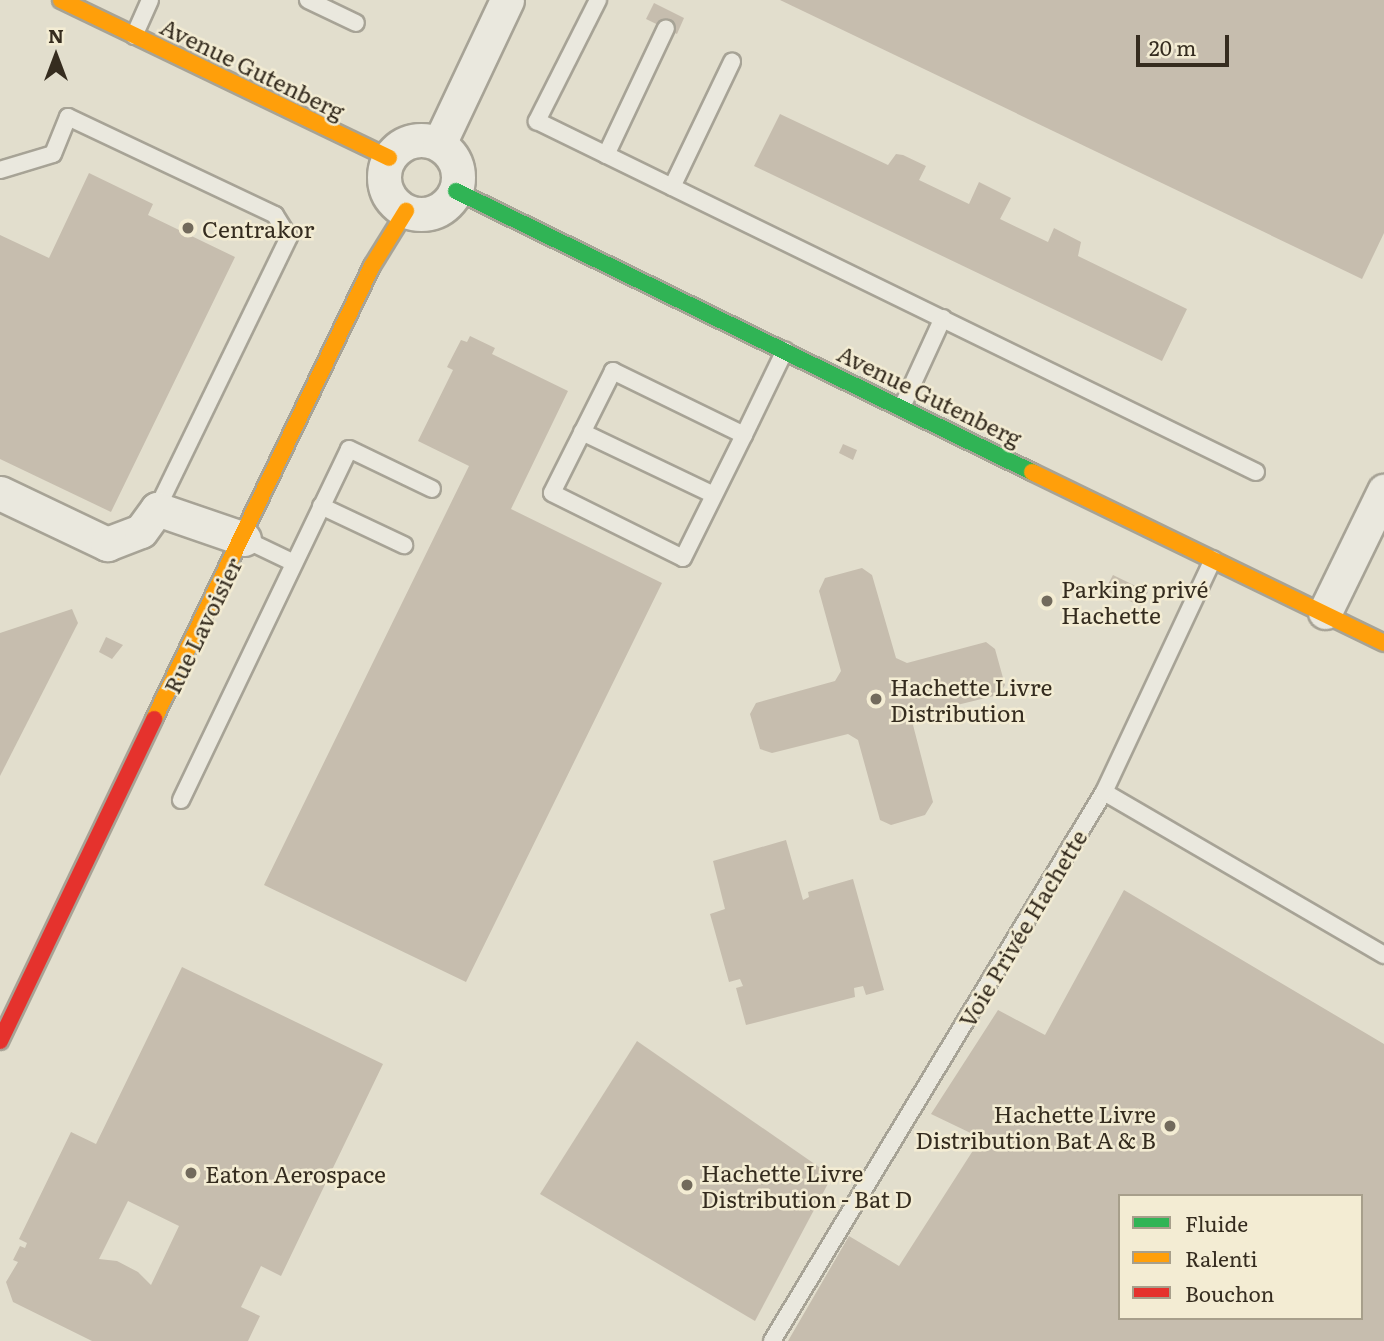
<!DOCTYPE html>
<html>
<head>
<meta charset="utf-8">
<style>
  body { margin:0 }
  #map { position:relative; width:1384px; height:1341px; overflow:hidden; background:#e2decd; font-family:Literata,serif }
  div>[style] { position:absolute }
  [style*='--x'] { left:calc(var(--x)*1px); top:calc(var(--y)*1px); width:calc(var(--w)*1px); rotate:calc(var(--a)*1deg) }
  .building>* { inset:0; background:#c6bdae }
  .roads { filter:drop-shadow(2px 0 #a7a396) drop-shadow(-2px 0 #a7a396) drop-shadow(0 2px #a7a396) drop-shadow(0 -2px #a7a396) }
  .lane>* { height:16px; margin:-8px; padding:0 8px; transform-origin:8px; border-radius:8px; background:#eae8de }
  .street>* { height:33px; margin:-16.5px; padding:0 16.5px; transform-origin:16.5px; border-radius:16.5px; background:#eae8de }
  .street>.ring { margin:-16.5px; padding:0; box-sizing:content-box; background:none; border:33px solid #eae8de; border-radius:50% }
  .fast>* { height:16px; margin:-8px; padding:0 8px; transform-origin:8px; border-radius:8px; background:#30b455 }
  .slow>* { height:16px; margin:-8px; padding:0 8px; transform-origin:8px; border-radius:8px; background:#ff9f0a }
  .jam>* { height:16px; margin:-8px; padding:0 8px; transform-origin:8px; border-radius:8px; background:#e5322d }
  .dots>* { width:19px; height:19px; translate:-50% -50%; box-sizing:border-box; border:4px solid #f3ecd3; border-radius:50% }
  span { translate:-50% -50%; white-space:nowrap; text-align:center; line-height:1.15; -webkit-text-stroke:5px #f3ecd3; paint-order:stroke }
  .street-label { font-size:23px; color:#352c1f }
  .poi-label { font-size:23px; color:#352c1f }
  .left { translate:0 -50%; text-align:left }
  .right { translate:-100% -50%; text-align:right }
  .legend { position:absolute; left:1118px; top:1194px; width:245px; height:126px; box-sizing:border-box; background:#f3ecd3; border:2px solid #a79f8b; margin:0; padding:9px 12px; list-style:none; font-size:21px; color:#352c1f }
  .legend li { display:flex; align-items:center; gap:14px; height:35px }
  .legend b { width:35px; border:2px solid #a79f8b }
  .north { position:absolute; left:21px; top:21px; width:70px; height:70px; -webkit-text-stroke:5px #f3ecd3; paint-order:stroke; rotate:0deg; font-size:19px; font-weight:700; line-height:28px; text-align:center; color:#352c1f }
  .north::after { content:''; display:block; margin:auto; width:24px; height:32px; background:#352c1f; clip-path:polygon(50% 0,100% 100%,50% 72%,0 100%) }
  .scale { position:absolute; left:1136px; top:35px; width:93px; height:32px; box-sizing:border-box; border:4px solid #352c1f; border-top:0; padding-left:9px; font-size:21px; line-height:24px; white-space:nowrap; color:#352c1f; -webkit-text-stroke:5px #f3ecd3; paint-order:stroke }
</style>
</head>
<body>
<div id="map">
  <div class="building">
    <div style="clip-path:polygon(780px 0,1384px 0,1384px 233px,1362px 279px)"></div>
    <div style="clip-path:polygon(654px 3px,684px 18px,677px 34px,646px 19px)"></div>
    <div style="clip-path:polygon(780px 114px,888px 165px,896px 154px,903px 155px,926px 166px,919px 180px,969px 204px,979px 182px,1011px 198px,1000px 219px,1048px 242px,1054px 228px,1081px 242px,1078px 256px,1187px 309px,1162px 361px,754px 166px)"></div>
    <div style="clip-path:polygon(89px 173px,153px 204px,148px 215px,235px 257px,111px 512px,0 459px,0 235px,49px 258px)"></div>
    <div style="clip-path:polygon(470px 336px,495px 348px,492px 354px,568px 391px,511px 509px,662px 583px,466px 982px,264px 885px,469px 466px,418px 441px,453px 370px,447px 367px,461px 340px,467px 342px)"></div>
    <div style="clip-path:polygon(843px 444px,857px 450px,853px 460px,839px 453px)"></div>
    <div style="clip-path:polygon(862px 568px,872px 575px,896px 658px,907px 663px,986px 642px,995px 649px,1005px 685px,998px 695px,920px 714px,913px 725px,933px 802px,925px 815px,891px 825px,880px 820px,858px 740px,848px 734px,772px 753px,760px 749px,750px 714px,756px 703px,835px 681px,841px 671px,819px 591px,825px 578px)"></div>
    <div style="clip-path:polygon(1113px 575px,1148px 592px,1141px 606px,1105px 590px)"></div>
    <div style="clip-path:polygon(72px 609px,78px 623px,0 776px,0 633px)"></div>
    <div style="clip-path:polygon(106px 637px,123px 645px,112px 659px,99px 652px)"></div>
    <div style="clip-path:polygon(786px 840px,803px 900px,809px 897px,808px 892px,853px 879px,884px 990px,866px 995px,863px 986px,854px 988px,855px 997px,746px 1025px,736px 988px,743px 986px,740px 979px,729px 982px,710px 914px,725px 909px,713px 861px)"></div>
    <div style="clip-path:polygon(evenodd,1124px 890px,1384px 1044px,1384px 1341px,788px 1341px,849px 1236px,899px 1266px,981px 1138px,931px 1114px,998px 1010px,1045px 1035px,1124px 890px,1120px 1196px,1361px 1196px,1361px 1318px,1120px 1318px,1120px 1196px)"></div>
    <div style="clip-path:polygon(evenodd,182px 967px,383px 1064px,281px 1276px,261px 1266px,241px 1307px,260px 1316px,248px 1341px,92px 1341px,13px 1302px,6px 1282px,18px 1262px,13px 1260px,20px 1246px,25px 1248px,27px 1243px,19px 1239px,71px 1132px,96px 1144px,182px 967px,128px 1201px,179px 1226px,151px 1285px,138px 1272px,117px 1261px,99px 1259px,128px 1201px)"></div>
    <div style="clip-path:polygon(637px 1041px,832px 1176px,755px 1321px,540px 1194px)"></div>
  </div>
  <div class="roads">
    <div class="lane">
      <div style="--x:308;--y:0;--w:53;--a:25.6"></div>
      <div style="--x:598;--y:0;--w:136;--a:116.8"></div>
      <div style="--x:537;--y:121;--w:800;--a:26.02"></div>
      <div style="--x:134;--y:36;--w:39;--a:-66"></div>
      <div style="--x:606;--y:155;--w:140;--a:-64.7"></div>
      <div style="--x:0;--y:170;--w:55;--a:-16.8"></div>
      <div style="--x:53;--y:154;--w:40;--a:-68"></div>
      <div style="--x:68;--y:117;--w:229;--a:25.3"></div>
      <div style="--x:275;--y:215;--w:26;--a:58"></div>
      <div style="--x:289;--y:237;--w:302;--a:115.9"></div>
      <div style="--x:672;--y:187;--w:139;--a:-64.4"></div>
      <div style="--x:902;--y:407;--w:98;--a:-65.3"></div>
      <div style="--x:582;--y:432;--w:146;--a:25.5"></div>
      <div style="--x:744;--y:435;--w:146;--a:-154"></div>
      <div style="--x:613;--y:371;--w:136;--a:116.6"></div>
      <div style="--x:552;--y:493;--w:146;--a:26.4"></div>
      <div style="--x:683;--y:558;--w:137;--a:-63.6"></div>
      <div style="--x:744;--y:435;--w:94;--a:-64.2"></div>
      <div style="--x:321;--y:506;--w:92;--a:25.2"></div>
      <div style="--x:244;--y:539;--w:55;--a:25.6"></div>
      <div style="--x:1104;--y:792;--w:324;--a:30.2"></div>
      <div style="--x:181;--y:800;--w:389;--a:-64.4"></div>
      <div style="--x:349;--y:449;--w:92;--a:25.7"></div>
      <div style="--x:772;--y:1341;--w:642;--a:-58.84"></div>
      <div style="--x:1104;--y:792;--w:257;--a:-64.9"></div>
    </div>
    <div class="street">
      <div class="ring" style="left:384px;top:140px;width:41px;height:41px"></div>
      <div style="--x:439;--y:144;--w:159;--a:-64.7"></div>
      <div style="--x:0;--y:493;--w:119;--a:25.5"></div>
      <div style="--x:107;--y:544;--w:36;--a:-21"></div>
      <div style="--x:141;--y:531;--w:27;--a:-54"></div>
      <div style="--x:157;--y:509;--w:92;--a:19"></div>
      <div style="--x:1325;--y:612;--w:135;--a:-64"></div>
    </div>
    <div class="fast">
      <div style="--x:456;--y:191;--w:641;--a:26.01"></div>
    </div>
    <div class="slow">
      <div style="--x:61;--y:0;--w:364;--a:25.7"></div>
      <div style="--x:1032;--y:472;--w:391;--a:25.9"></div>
      <div style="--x:154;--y:719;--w:503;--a:-64.3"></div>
      <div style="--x:372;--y:266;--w:65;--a:-58.3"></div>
    </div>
    <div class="jam">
      <div style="--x:0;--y:1041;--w:357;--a:-64.4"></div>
    </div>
  </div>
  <div class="dots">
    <div style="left:188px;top:228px;background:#726a5c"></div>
    <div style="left:1047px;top:601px;background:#726a5c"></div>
    <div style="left:876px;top:699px;background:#726a5c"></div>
    <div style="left:1170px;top:1126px;background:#726a5c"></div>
    <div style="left:191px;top:1173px;background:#726a5c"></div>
    <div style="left:687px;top:1185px;background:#726a5c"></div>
  </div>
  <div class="street-label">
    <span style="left:253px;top:68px;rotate:26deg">Avenue Gutenberg</span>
    <span style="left:930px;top:395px;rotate:26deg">Avenue Gutenberg</span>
    <span style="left:202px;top:625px;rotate:-64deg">Rue Lavoisier</span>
    <span style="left:1022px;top:928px;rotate:-59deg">Voie Privée Hachette</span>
  </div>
  <div class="poi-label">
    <span class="left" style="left:202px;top:228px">Centrakor</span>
    <span class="left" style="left:1061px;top:601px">Parking privé<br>Hachette</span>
    <span class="left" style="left:890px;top:699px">Hachette Livre<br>Distribution</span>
    <span class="right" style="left:1156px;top:1126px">Hachette Livre<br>Distribution Bat A &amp; B</span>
    <span class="left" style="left:701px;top:1185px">Hachette Livre<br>Distribution - Bat D</span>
    <span class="left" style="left:205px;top:1173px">Eaton Aerospace</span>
  </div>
  <ul class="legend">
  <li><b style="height:9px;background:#30b455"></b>Fluide</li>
  <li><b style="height:9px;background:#ff9f0a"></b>Ralenti</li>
  <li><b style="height:9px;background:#e5322d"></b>Bouchon</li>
  </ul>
  <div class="north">N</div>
  <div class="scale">20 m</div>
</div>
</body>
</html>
